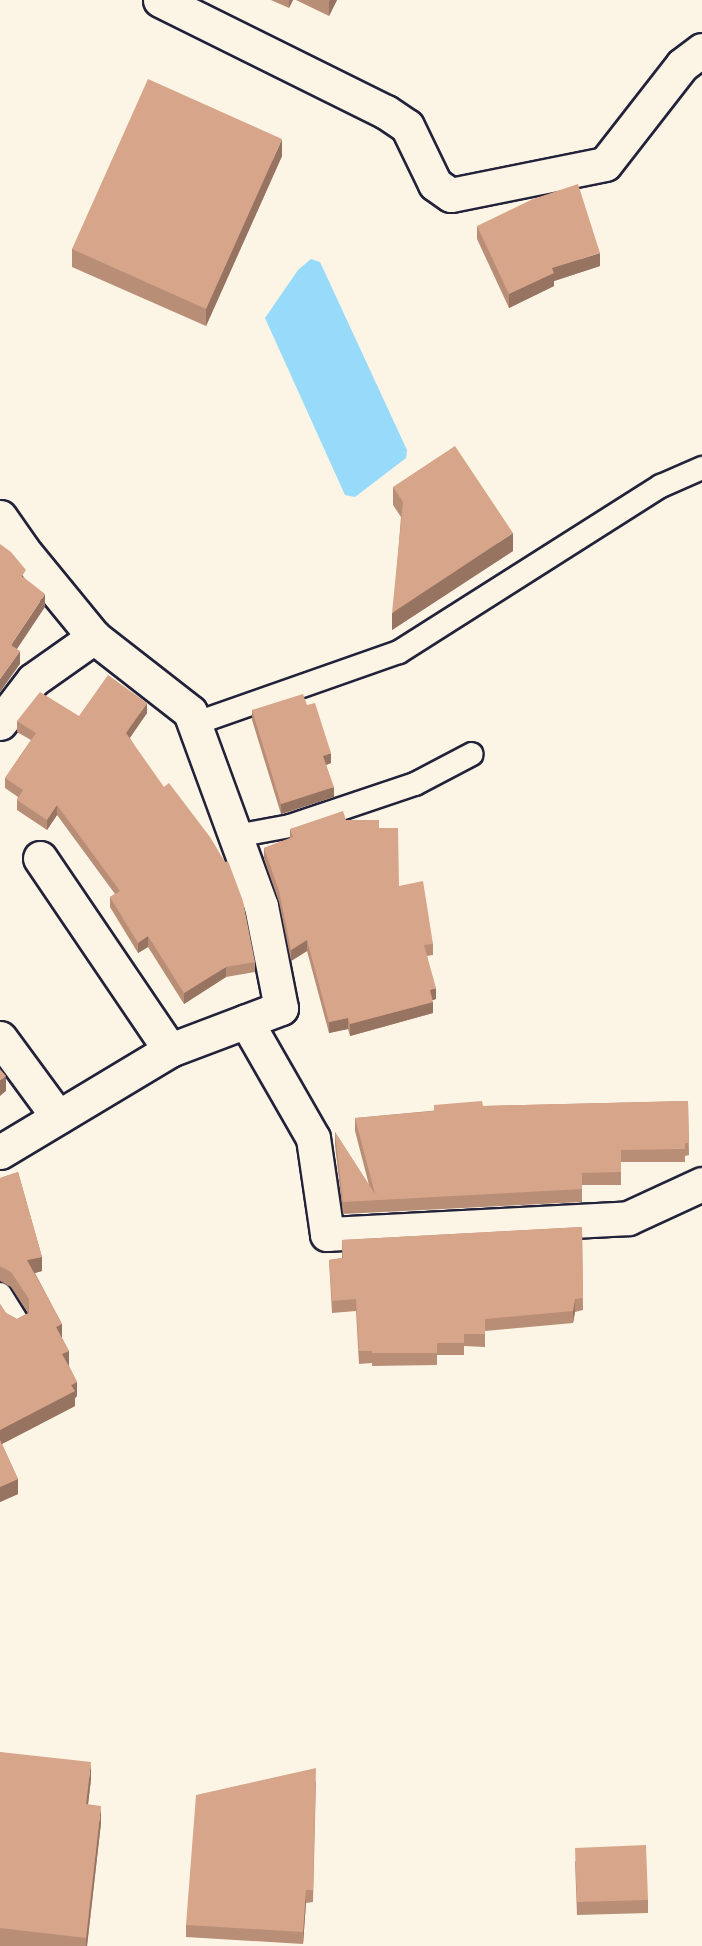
<!DOCTYPE html>
<html>
<head>
<meta charset="utf-8">
<style>
  body { margin:0 }
  #map { position:relative; width:702px; height:1946px; overflow:hidden; background:#fcf5e5; font-family:"Indie Flower",sans-serif }
  div>[style] { position:absolute }
  [style*='--x'] { left:calc(var(--x)*1px); top:calc(var(--y)*1px); width:calc(var(--w)*1px); rotate:calc(var(--a)*1deg) }
  .water>* { inset:0; background:#97daf9 }
  .roads { filter:drop-shadow(2px 0 #22223b) drop-shadow(-2px 0 #22223b) drop-shadow(0 2px #22223b) drop-shadow(0 -2px #22223b) }
  .service>* { height:22px; margin:-11px; padding:0 11px; transform-origin:11px; border-radius:11px; background:#fcf5e5 }
  .minor>* { height:33px; margin:-16.5px; padding:0 16.5px; transform-origin:16.5px; border-radius:16.5px; background:#fcf5e5 }
  .wall>* { inset:0; background:#b98e77 }
  .shaded-wall>* { inset:0; background:#967461 }
  .building>* { inset:0; background:#d7a58a }
  span { translate:-50% -50%; white-space:nowrap; text-align:center; line-height:1.15; -webkit-text-stroke:5px #fcf5e5; paint-order:stroke }
</style>
</head>
<body>
<div id="map">
  <div class="water">
    <div style="clip-path:polygon(311px 259px,320px 262px,407px 450px,406px 458px,355px 497px,345px 495px,265px 318px,298px 270px)"></div>
  </div>
  <div class="roads">
    <div class="service">
      <div style="--x:194;--y:724;--w:217;--a:-19.4"></div>
      <div style="--x:399;--y:652;--w:310;--a:-32.4"></div>
      <div style="--x:661;--y:486;--w:45;--a:-23.7"></div>
      <div style="--x:236;--y:836;--w:55;--a:-10.5"></div>
      <div style="--x:290;--y:826;--w:132;--a:-18.6"></div>
      <div style="--x:415;--y:784;--w:64;--a:-27.8"></div>
      <div style="--x:0;--y:1294;--w:32;--a:58"></div>
    </div>
    <div class="minor">
      <div style="--x:160;--y:0;--w:252;--a:26.4"></div>
      <div style="--x:386;--y:112;--w:25;--a:34"></div>
      <div style="--x:407;--y:126;--w:64;--a:64.2"></div>
      <div style="--x:435;--y:184;--w:19;--a:35"></div>
      <div style="--x:451;--y:195;--w:157;--a:-11.4"></div>
      <div style="--x:605;--y:164;--w:125;--a:-52.1"></div>
      <div style="--x:682;--y:65;--w:25;--a:-37"></div>
      <div style="--x:0;--y:517;--w:39;--a:55"></div>
      <div style="--x:22;--y:549;--w:114;--a:50.7"></div>
      <div style="--x:94;--y:637;--w:122;--a:38"></div>
      <div style="--x:190;--y:712;--w:207;--a:69.9"></div>
      <div style="--x:261;--y:906;--w:104;--a:78.9"></div>
      <div style="--x:281;--y:1008;--w:119;--a:159.3"></div>
      <div style="--x:170;--y:1050;--w:198;--a:149"></div>
      <div style="--x:0;--y:723;--w:54;--a:-52.5"></div>
      <div style="--x:33;--y:680;--w:75;--a:-35.2"></div>
      <div style="--x:40;--y:858;--w:232;--a:55.9"></div>
      <div style="--x:246;--y:1021;--w:135;--a:60.2"></div>
      <div style="--x:313;--y:1138;--w:97;--a:81.7"></div>
      <div style="--x:327;--y:1234;--w:301;--a:-3"></div>
      <div style="--x:628;--y:1218;--w:81;--a:-24.7"></div>
      <div style="--x:0;--y:1038;--w:98;--a:53.7"></div>
    </div>
  </div>
  <div class="wall">
    <div style="clip-path:polygon(271px 0,293px 0,289px 8px)"></div>
    <div style="clip-path:polygon(296px 0,337px 0,329px 16px)"></div>
    <div style="clip-path:polygon(282px 156px,206px 326px,72px 267px,72px 249px)"></div>
    <div style="clip-path:polygon(477px 226px,600px 266px,554px 281px,554px 286px,509px 308px,477px 239px)"></div>
    <div style="clip-path:polygon(393px 487px,513px 551px,392px 630px,401px 517px,393px 505px)"></div>
    <div style="clip-path:polygon(307px 705px,331px 763px,326px 765px,334px 797px,281px 814px,252px 720px,252px 710px)"></div>
    <div style="clip-path:polygon(147px 713px,130px 738px,255px 962px,255px 972px,226px 977px,184px 1004px,148px 947px,138px 953px,110px 907px,110px 897px,115px 894px,57px 815px,47px 830px,17px 810px,17px 800px,18px 797px,5px 788px,5px 778px,31px 740px,17px 732px,17px 721px,79px 716px)"></div>
    <div style="clip-path:polygon(346px 820px,379px 828px,399px 886px,433px 944px,433px 955px,427px 956px,436px 999px,432px 1000px,433px 1013px,350px 1036px,348px 1029px,329px 1033px,307px 951px,291px 961px,279px 902px,264px 859px,264px 848px,290px 838px,290px 829px)"></div>
    <div style="clip-path:polygon(688px 1101px,689px 1155px,685px 1156px,685px 1162px,621px 1162px,621px 1185px,582px 1185px,582px 1202px,343px 1214px,335px 1145px,335px 1132px,369px 1185px,355px 1131px,355px 1118px,483px 1106px)"></div>
    <div style="clip-path:polygon(18px 1172px,42px 1257px,42px 1271px,35px 1273px,62px 1324px,62px 1338px,69px 1351px,69px 1366px,77px 1382px,77px 1396px,75px 1398px,75px 1406px,2px 1444px,18px 1479px,18px 1494px,0 1502px,0 1304px,6px 1313px,17px 1319px,28px 1313px,11px 1287px,0 1281px,0 1178px)"></div>
    <div style="clip-path:polygon(582px 1227px,583px 1310px,575px 1312px,573px 1323px,485px 1331px,485px 1347px,464px 1346px,464px 1355px,437px 1355px,437px 1365px,372px 1366px,372px 1363px,359px 1364px,356px 1311px,332px 1313px,329px 1260px,342px 1258px,342px 1240px)"></div>
    <div style="clip-path:polygon(0 1752px,91px 1779px,88px 1804px,101px 1823px,87px 1946px,0 1946px)"></div>
    <div style="clip-path:polygon(316px 1781px,313px 1902px,306px 1903px,303px 1944px,186px 1937px,186px 1925px)"></div>
    <div style="clip-path:polygon(575px 1861px,648px 1900px,648px 1913px,577px 1915px)"></div>
  </div>
  <div class="shaded-wall">
    <div style="clip-path:polygon(289px 0,293px 0,289px 8px)"></div>
    <div style="clip-path:polygon(330px 0,337px 0,329px 16px,329px 2px)"></div>
    <div style="clip-path:polygon(282px 139px,282px 156px,206px 326px,206px 309px)"></div>
    <div style="clip-path:polygon(600px 253px,600px 266px,554px 281px,554px 286px,509px 308px,509px 294px,552px 268px)"></div>
    <div style="clip-path:polygon(513px 533px,513px 551px,392px 630px,392px 613px)"></div>
    <div style="clip-path:polygon(45px 594px,45px 607px,11px 658px,11px 645px)"></div>
    <div style="clip-path:polygon(20px 651px,20px 664px,0 692px,0 679px)"></div>
    <div style="clip-path:polygon(147px 703px,147px 713px,126px 743px,126px 733px)"></div>
    <div style="clip-path:polygon(331px 753px,331px 763px,323px 766px,323px 756px)"></div>
    <div style="clip-path:polygon(334px 787px,334px 797px,281px 814px,281px 804px)"></div>
    <div style="clip-path:polygon(57px 805px,57px 815px,47px 830px,47px 820px)"></div>
    <div style="clip-path:polygon(148px 936px,148px 947px,138px 953px,138px 943px)"></div>
    <div style="clip-path:polygon(307px 940px,307px 951px,291px 961px,291px 950px)"></div>
    <div style="clip-path:polygon(226px 967px,226px 977px,184px 1004px,184px 993px)"></div>
    <div style="clip-path:polygon(436px 988px,436px 999px,430px 1001px,430px 990px)"></div>
    <div style="clip-path:polygon(433px 1002px,433px 1013px,350px 1036px,350px 1024px)"></div>
    <div style="clip-path:polygon(348px 1018px,348px 1029px,329px 1033px,329px 1022px)"></div>
    <div style="clip-path:polygon(6px 1076px,6px 1091px,0 1096px,0 1080px)"></div>
    <div style="clip-path:polygon(42px 1257px,42px 1271px,27px 1275px,27px 1260px)"></div>
    <div style="clip-path:polygon(575px 1299px,575px 1312px,573px 1323px,573px 1311px)"></div>
    <div style="clip-path:polygon(62px 1324px,62px 1339px,56px 1327px)"></div>
    <div style="clip-path:polygon(69px 1351px,69px 1366px,62px 1354px)"></div>
    <div style="clip-path:polygon(77px 1382px,77px 1396px,75px 1398px,75px 1406px,0 1445px,0 1430px)"></div>
    <div style="clip-path:polygon(18px 1479px,18px 1494px,0 1502px,0 1487px)"></div>
    <div style="clip-path:polygon(91px 1762px,91px 1779px,86px 1822px,86px 1804px)"></div>
    <div style="clip-path:polygon(101px 1806px,101px 1823px,87px 1946px,86px 1946px,86px 1938px)"></div>
    <div style="clip-path:polygon(306px 1890px,306px 1903px,303px 1944px,303px 1932px)"></div>
  </div>
  <div class="building">
    <div style="clip-path:polygon(148px 79px,282px 139px,206px 309px,72px 249px)"></div>
    <div style="clip-path:polygon(578px 184px,600px 253px,552px 268px,554px 273px,509px 294px,477px 226px,533px 199px)"></div>
    <div style="clip-path:polygon(455px 446px,513px 533px,392px 613px,403px 502px,393px 487px)"></div>
    <div style="clip-path:polygon(0 544px,11px 552px,26px 570px,22px 576px,45px 594px,11px 645px,20px 651px,0 679px)"></div>
    <div style="clip-path:polygon(108px 675px,147px 703px,126px 733px,164px 787px,169px 783px,210px 837px,225px 862px,228px 861px,243px 901px,255px 962px,226px 967px,184px 993px,148px 936px,138px 943px,110px 897px,120px 891px,57px 805px,47px 820px,17px 800px,23px 790px,5px 778px,36px 733px,17px 721px,40px 692px,79px 716px)"></div>
    <div style="clip-path:polygon(303px 694px,307px 705px,315px 703px,331px 753px,323px 756px,334px 787px,281px 804px,252px 710px)"></div>
    <div style="clip-path:polygon(343px 811px,346px 820px,379px 820px,379px 828px,398px 828px,399px 886px,423px 881px,433px 944px,424px 945px,436px 988px,430px 990px,433px 1002px,350px 1024px,348px 1018px,329px 1022px,307px 940px,291px 950px,279px 891px,264px 848px,293px 837px,290px 829px)"></div>
    <div style="clip-path:polygon(0 1069px,6px 1076px,0 1080px)"></div>
    <div style="clip-path:polygon(482px 1101px,483px 1106px,688px 1101px,689px 1143px,685px 1143px,685px 1149px,621px 1150px,621px 1172px,582px 1173px,582px 1189px,343px 1202px,335px 1132px,375px 1194px,355px 1118px,434px 1111px,434px 1105px)"></div>
    <div style="clip-path:polygon(18px 1172px,42px 1257px,27px 1260px,62px 1324px,56px 1327px,69px 1351px,62px 1354px,77px 1382px,71px 1385px,75px 1391px,0 1430px,0 1304px,6px 1313px,17px 1319px,29px 1313px,29px 1299px,11px 1272px,0 1266px,0 1178px)"></div>
    <div style="clip-path:polygon(582px 1227px,583px 1298px,575px 1299px,573px 1311px,485px 1319px,485px 1334px,464px 1334px,464px 1343px,437px 1343px,437px 1353px,372px 1353px,372px 1351px,359px 1351px,356px 1299px,332px 1301px,329px 1260px,343px 1258px,342px 1240px)"></div>
    <div style="clip-path:polygon(0 1440px,18px 1479px,0 1487px)"></div>
    <div style="clip-path:polygon(0 1752px,91px 1762px,86px 1804px,101px 1806px,86px 1938px,0 1928px)"></div>
    <div style="clip-path:polygon(316px 1768px,313px 1890px,306px 1890px,303px 1932px,186px 1925px,196px 1795px)"></div>
    <div style="clip-path:polygon(646px 1845px,648px 1900px,577px 1902px,575px 1848px)"></div>
  </div>
</div>
</body>
</html>
